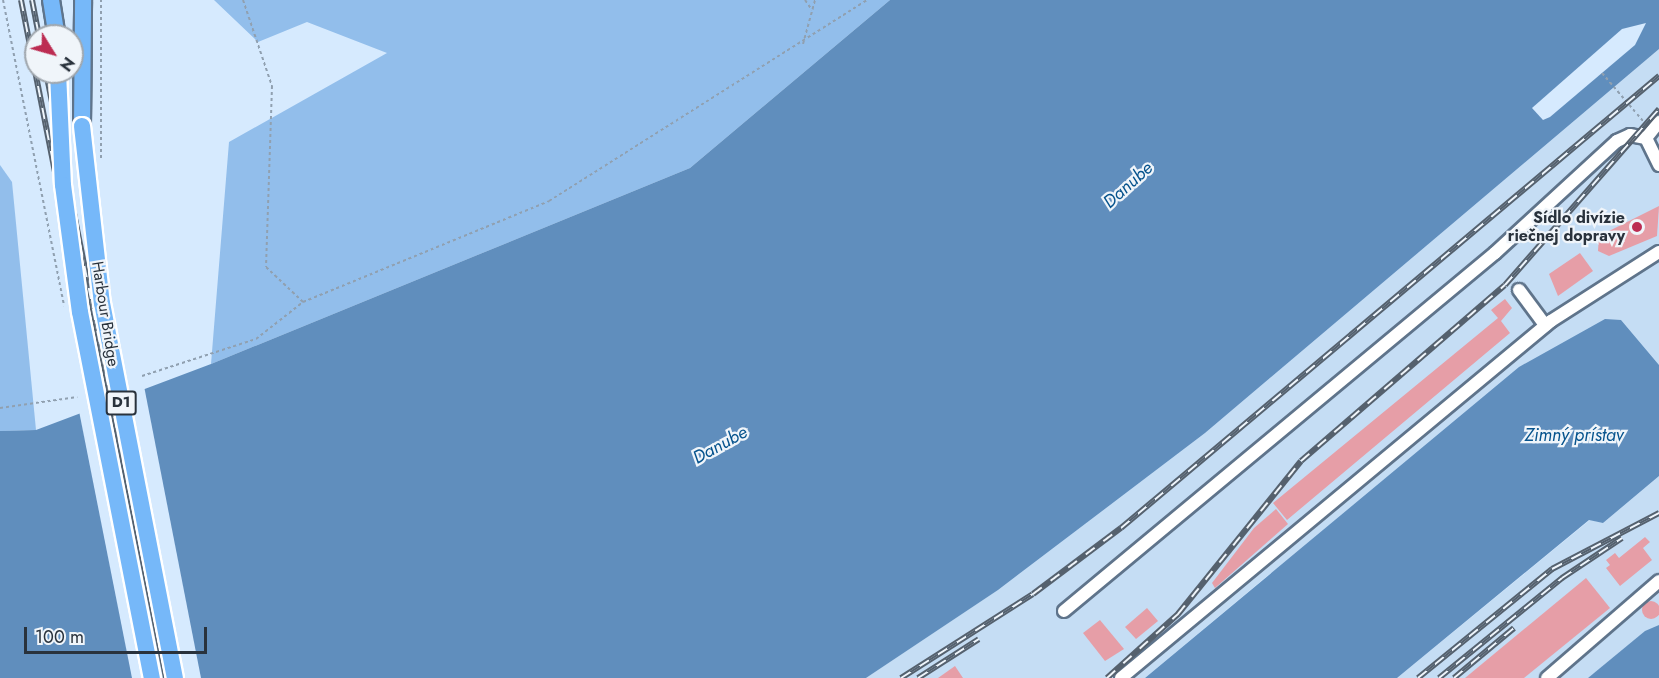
<!DOCTYPE html>
<html>
<head>
<meta charset="utf-8">
<style>
  body { margin:0 }
  #map { position:relative; width:1659px; height:678px; overflow:hidden; background:#d6eafe; font-family:Jost,sans-serif }
  div>[style] { position:absolute }
  [style*='--x'] { left:calc(var(--x)*1px); top:calc(var(--y)*1px); width:calc(var(--w)*1px); rotate:calc(var(--a)*1deg) }
  .built>* { inset:0; background:#c5ddf4 }
  .green>* { inset:0; background:#92beeb }
  .water>* { inset:0; background:#608ebd }
  .pier>* { inset:0; background:#d6eafe }
  .building>* { inset:0; background:#e69ea7 }
  .round { border-radius:50% }
  .path>* { height:2px; margin-top:-1px; transform-origin:0; background:repeating-linear-gradient(90deg,#90a0b0 0 3px,transparent 0 6px) }
  .roads { filter:drop-shadow(2px 0 #5f748b) drop-shadow(-2px 0 #5f748b) drop-shadow(0 2px #5f748b) drop-shadow(0 -2px #5f748b) }
  .minor>* { height:12px; margin:-6px; padding:0 6px; transform-origin:6px; border-radius:6px; background:#fff }
  .highway>* { height:16px; margin:-8px; padding:0 8px; transform-origin:8px; border-radius:8px; background:#76b8f9 }
  .rail>* { height:6px; margin-top:-3px; transform-origin:0; background:repeating-linear-gradient(90deg,#f0f5fa 0 11px,#55616e 0 22px); box-sizing:border-box; border-block:2px solid #55616e }
  .path-bridge>* { height:2px; margin-top:-1px; transform-origin:0; background:repeating-linear-gradient(90deg,#90a0b0 0 3px,transparent 0 6px) }
  .bridges { filter:drop-shadow(2px 0 #fff) drop-shadow(-2px 0 #fff) drop-shadow(0 2px #fff) drop-shadow(0 -2px #fff) }
  .highway-bridge>* { height:16px; margin:-8px; padding:0 8px; transform-origin:8px; border-radius:8px; background:#76b8f9 }
  .dots>* { width:16px; height:16px; translate:-50% -50%; box-sizing:border-box; border:3px solid #f0f5fa; border-radius:50% }
  span { translate:-50% -50%; white-space:nowrap; text-align:center; line-height:1.15; -webkit-text-stroke:4.5px #f0f5fa; paint-order:stroke }
  .shield-label span { padding:2px 4px; background:#f0f5fa; border:2px solid; border-radius:4px; -webkit-text-stroke-width:0 }
  .shield-label { font-size:15px; color:#29323c; font-weight:700 }
  .poi-label { font-size:16px; color:#29323c; font-weight:700 }
  .right { translate:-100% -50%; text-align:right }
  .street-label { font-size:16px; color:#29323c }
  .water-label { font-size:18px; color:#06538d; font-style:italic }
  .north { position:absolute; left:24px; top:24px; width:60px; height:60px; box-sizing:border-box; background:#f0f5fa; border:2px solid #a0a7ae; border-radius:50%; rotate:127deg; font-size:16px; font-weight:700; line-height:24px; text-align:center; color:#29323c }
  .north::after { content:''; display:block; margin:auto; width:21px; height:27px; background:#bc2c52; clip-path:polygon(50% 0,100% 100%,50% 72%,0 100%) }
  .scale { position:absolute; left:24px; top:627px; width:183px; height:27px; box-sizing:border-box; border:3px solid #29323c; border-top:0; padding-left:8px; font-size:18px; line-height:21px; white-space:nowrap; color:#29323c; -webkit-text-stroke:4px #f0f5fa; paint-order:stroke }
</style>
</head>
<body>
<div id="map">
  <div class="built">
    <div style="clip-path:polygon(1659px 49px,1659px 365px,1621px 320px,1267px 576px,1145px 678px,866px 678px,998px 590px,1205px 433px)"></div>
    <div style="clip-path:polygon(1659px 476px,1659px 625px,1588px 678px,1397px 678px,1590px 520px,1603px 523px)"></div>
  </div>
  <div class="green">
    <div style="clip-path:polygon(214px 0,890px 0,690px 168px,211px 364px,229px 142px,387px 53px,307px 22px,258px 42px)"></div>
    <div style="clip-path:polygon(0 165px,12px 182px,36px 430px,0 431px)"></div>
  </div>
  <div class="water">
    <div style="clip-path:polygon(890px 0,1659px 0,1659px 49px,1205px 433px,998px 590px,866px 678px,0 678px,0 431px,36px 430px,211px 364px,690px 168px)"></div>
    <div style="clip-path:polygon(1605px 319px,1621px 320px,1659px 365px,1659px 476px,1603px 523px,1589px 520px,1397px 678px,1145px 678px,1519px 367px)"></div>
    <div style="clip-path:polygon(1659px 625px,1659px 678px,1588px 678px,1645px 631px)"></div>
  </div>
  <div class="pier">
    <div style="clip-path:polygon(1646px 23px,1635px 45px,1550px 117px,1543px 120px,1532px 108px,1622px 29px)"></div>
    <div style="clip-path:polygon(144px 386px,201px 678px,132px 678px,79px 411px)"></div>
  </div>
  <div class="building">
    <div style="clip-path:polygon(1659px 206px,1657px 236px,1609px 256px,1598px 251px,1599px 236px)"></div>
    <div style="clip-path:polygon(1580px 253px,1593px 271px,1558px 296px,1549px 274px)"></div>
    <div style="clip-path:polygon(1505px 299px,1512px 308px,1501px 321px,1510px 333px,1287px 520px,1273px 503px,1498px 318px,1491px 310px)"></div>
    <div style="clip-path:polygon(1276px 509px,1288px 524px,1215px 588px,1212px 583px,1254px 528px)"></div>
    <div style="clip-path:polygon(1645px 537px,1650px 542px,1643px 548px,1652px 560px,1620px 586px,1606px 568px,1610px 565px,1606px 560px,1615px 553px,1619px 558px)"></div>
    <div style="clip-path:polygon(1586px 578px,1610px 608px,1524px 678px,1465px 678px)"></div>
    <div class="round" style="left:1642px;top:601px;width:18px;height:18px"></div>
    <div style="clip-path:polygon(1147px 608px,1158px 621px,1136px 639px,1125px 627px)"></div>
    <div style="clip-path:polygon(1100px 620px,1124px 649px,1105px 661px,1083px 633px)"></div>
    <div style="clip-path:polygon(955px 666px,963px 678px,938px 678px)"></div>
  </div>
  <div class="path">
    <div style="--x:243;--y:0;--w:91;--a:71.4"></div>
    <div style="--x:272;--y:86;--w:181;--a:91.9"></div>
    <div style="--x:266;--y:267;--w:51;--a:43.4"></div>
    <div style="--x:805;--y:0;--w:12;--a:55"></div>
    <div style="--x:803;--y:44;--w:46;--a:-74.7"></div>
    <div style="--x:1602;--y:73;--w:63;--a:49.5"></div>
    <div style="--x:142;--y:376;--w:120;--a:-18"></div>
    <div style="--x:256;--y:339;--w:60;--a:-38.2"></div>
    <div style="--x:303;--y:302;--w:266;--a:-22.3"></div>
    <div style="--x:549;--y:201;--w:376;--a:-32.3"></div>
    <div style="--x:0;--y:408;--w:78;--a:-8.1"></div>
  </div>
  <div class="roads">
    <div class="minor">
      <div style="--x:1646;--y:138;--w:21;--a:-51"></div>
      <div style="--x:1519;--y:290;--w:44;--a:53.4"></div>
      <div style="--x:1064;--y:611;--w:560;--a:-39.71"></div>
      <div style="--x:1495;--y:253;--w:166;--a:-42.6"></div>
      <div style="--x:1617;--y:141;--w:14;--a:-25"></div>
      <div style="--x:1630;--y:135;--w:16;--a:11"></div>
      <div style="--x:1646;--y:138;--w:30;--a:64"></div>
      <div style="--x:1121;--y:678;--w:559;--a:-39.7"></div>
      <div style="--x:1551;--y:321;--w:128;--a:-32.6"></div>
      <div style="--x:1547;--y:678;--w:148;--a:-40.9"></div>
    </div>
    <div class="highway">
      <div style="--x:51;--y:0;--w:36;--a:81"></div>
      <div style="--x:82;--y:126;--w:126;--a:-89.5"></div>
    </div>
  </div>
  <div class="rail">
    <div style="--x:21;--y:0;--w:691;--a:78.82"></div>
    <div style="--x:32;--y:0;--w:37;--a:79"></div>
    <div style="--x:46;--y:72;--w:618;--a:78.8"></div>
    <div style="--x:901;--y:678;--w:156;--a:-32.5"></div>
    <div style="--x:1033;--y:594;--w:110;--a:-36.9"></div>
    <div style="--x:1121;--y:528;--w:703;--a:-40.04"></div>
    <div style="--x:918;--y:678;--w:72;--a:-32.6"></div>
    <div style="--x:1107;--y:678;--w:96;--a:-42"></div>
    <div style="--x:1178;--y:614;--w:196;--a:-51.2"></div>
    <div style="--x:1301;--y:461;--w:269;--a:-40.8"></div>
    <div style="--x:1505;--y:285;--w:234;--a:-48.8"></div>
    <div style="--x:1418;--y:678;--w:173;--a:-39.1"></div>
    <div style="--x:1552;--y:569;--w:121;--a:-27.6"></div>
    <div style="--x:1439;--y:678;--w:159;--a:-39.1"></div>
    <div style="--x:1562;--y:578;--w:72;--a:-33.7"></div>
    <div style="--x:1454;--y:678;--w:78;--a:-39.8"></div>
  </div>
  <div class="path-bridge">
    <div style="--x:3;--y:0;--w:312;--a:78.7"></div>
    <div style="--x:101;--y:158;--w:158;--a:-90"></div>
  </div>
  <div class="bridges">
    <div class="highway-bridge">
      <div style="--x:58;--y:72;--w:113;--a:87.5"></div>
      <div style="--x:63;--y:185;--w:128;--a:82.4"></div>
      <div style="--x:80;--y:312;--w:373;--a:78.9"></div>
      <div style="--x:82;--y:126;--w:178;--a:83.6"></div>
      <div style="--x:102;--y:303;--w:382;--a:79"></div>
    </div>
  </div>
  <div class="dots">
    <div style="left:1637px;top:227px;background:#bc2c52"></div>
  </div>
  <div class="shield-label">
    <span style="left:121px;top:403px">D1</span>
  </div>
  <div class="poi-label">
    <span class="right" style="left:1625px;top:227px">Sídlo divízie<br>riečnej dopravy</span>
  </div>
  <div class="street-label">
    <span style="left:105px;top:314px;rotate:81deg">Harbour Bridge</span>
  </div>
  <div class="water-label">
    <span style="left:1128px;top:185px;rotate:-42deg">Danube</span>
    <span style="left:1574px;top:435px">Zimný prístav</span>
    <span style="left:720px;top:445px;rotate:-29deg">Danube</span>
  </div>
  <div class="north">N</div>
  <div class="scale">100 m</div>
</div>
</body>
</html>
